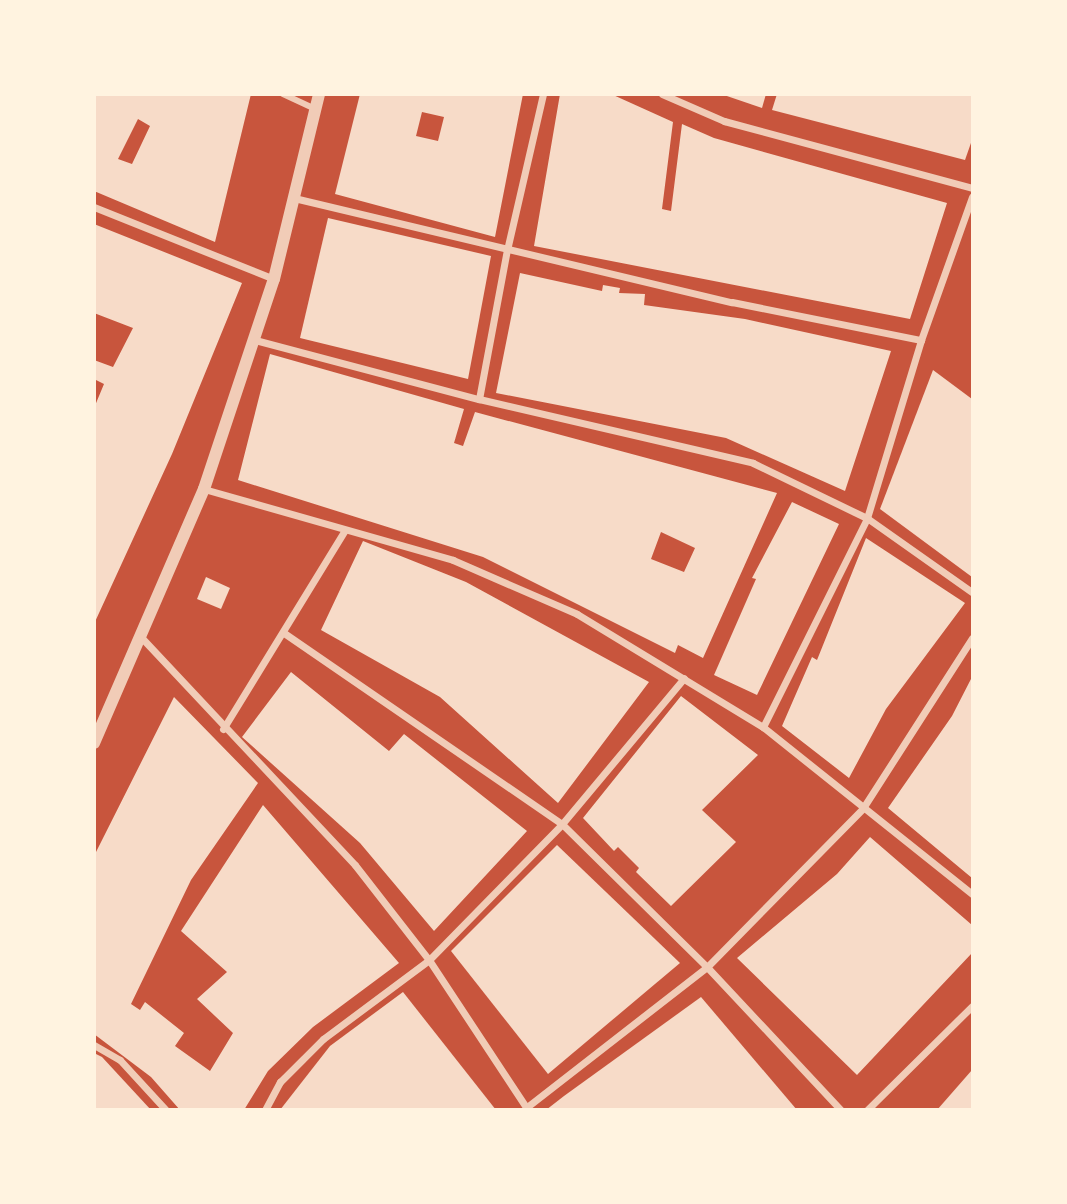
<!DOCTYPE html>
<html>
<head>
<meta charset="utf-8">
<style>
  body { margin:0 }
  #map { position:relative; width:1067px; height:1204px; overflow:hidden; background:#c8553d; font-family:"Roboto Serif",serif }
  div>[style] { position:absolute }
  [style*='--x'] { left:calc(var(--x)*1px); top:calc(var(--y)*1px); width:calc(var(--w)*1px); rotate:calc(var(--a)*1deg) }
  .building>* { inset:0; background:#f7dbc8 }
  .pedestrian>* { height:6px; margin:-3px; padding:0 3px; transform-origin:3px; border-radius:3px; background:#f1ccb7 }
  .minor>* { height:7px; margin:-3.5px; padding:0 3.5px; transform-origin:3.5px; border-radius:3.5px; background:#f1ccb7 }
  .tertiary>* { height:12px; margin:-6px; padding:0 6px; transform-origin:6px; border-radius:6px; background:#f1ccb7 }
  span { translate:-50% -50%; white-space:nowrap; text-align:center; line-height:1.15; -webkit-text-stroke:5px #fff3e0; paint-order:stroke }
  .frame { position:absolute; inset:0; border:96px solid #fff3e0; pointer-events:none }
</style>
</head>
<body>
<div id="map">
  <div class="building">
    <div style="clip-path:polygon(evenodd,94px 94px,251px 94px,215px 242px,94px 191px,94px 94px,138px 119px,150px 126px,132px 164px,118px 159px,138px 119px)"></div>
    <div style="clip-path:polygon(evenodd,360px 94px,523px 94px,495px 237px,335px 194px,360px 94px,422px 112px,444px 117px,438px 141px,416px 136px,422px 112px)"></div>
    <div style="clip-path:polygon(560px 94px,611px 94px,673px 122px,662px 209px,671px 211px,682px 124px,714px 138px,947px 203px,910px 319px,534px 246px)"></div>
    <div style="clip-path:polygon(721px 94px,766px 94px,762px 108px)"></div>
    <div style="clip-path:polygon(777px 94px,972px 94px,972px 140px,965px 160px,772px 110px)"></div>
    <div style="clip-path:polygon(328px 218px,491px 256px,468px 379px,300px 338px)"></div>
    <div style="clip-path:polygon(94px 224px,242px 283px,172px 454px,94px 624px,94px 408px,104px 384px,94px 379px,94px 360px,113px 367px,133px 328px,94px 313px)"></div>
    <div style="clip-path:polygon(520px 273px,602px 291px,603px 285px,620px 288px,619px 293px,645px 294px,644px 305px,745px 319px,891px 351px,845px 491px,726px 438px,496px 393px)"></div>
    <div style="clip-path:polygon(evenodd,270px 354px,464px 409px,454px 443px,463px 446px,475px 412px,777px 493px,703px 658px,678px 645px,675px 653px,483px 557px,238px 480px,270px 354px,661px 532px,695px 548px,684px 572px,651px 559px,661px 532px)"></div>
    <div style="clip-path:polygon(933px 370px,972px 399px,972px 577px,880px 509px)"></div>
    <div style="clip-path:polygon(792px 502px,839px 524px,757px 695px,714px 675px,756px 579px,752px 578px)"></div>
    <div style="clip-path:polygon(866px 538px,965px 603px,886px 709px,849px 778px,782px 726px,812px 657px,817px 660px)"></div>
    <div style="clip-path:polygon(363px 541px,466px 582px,649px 682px,558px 803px,440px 697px,321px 630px)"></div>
    <div style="clip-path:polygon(206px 577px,230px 588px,221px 609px,197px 599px)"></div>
    <div style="clip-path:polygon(291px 672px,389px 751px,404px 734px,527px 831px,434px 931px,360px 843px,242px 737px)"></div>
    <div style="clip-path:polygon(972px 677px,972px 878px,888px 808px,952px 716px)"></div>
    <div style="clip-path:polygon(681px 696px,758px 755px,702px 810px,736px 842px,671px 906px,636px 872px,639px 868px,618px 847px,614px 851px,583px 818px)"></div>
    <div style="clip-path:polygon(174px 697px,258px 783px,191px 880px,131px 1004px,140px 1010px,145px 1002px,184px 1033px,175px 1046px,210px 1071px,233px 1033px,197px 999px,227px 972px,181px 931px,263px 805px,399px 963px,313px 1027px,268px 1071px,244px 1110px,180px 1110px,151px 1077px,94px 1034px,94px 856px)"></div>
    <div style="clip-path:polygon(870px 837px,972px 925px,972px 953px,857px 1075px,737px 958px,837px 874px)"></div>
    <div style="clip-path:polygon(557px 845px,680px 963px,548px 1074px,451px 951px)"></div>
    <div style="clip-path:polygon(403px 992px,496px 1110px,280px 1110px,330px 1046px)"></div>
    <div style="clip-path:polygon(701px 997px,797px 1110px,546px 1110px,564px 1096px)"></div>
    <div style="clip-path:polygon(94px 1053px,102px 1057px,151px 1110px,94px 1110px)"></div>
    <div style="clip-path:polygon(972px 1070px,972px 1110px,937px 1110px)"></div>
  </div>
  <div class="pedestrian">
    <div style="--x:283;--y:94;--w:35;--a:25"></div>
  </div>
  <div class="minor">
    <div style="--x:662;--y:94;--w:68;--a:23.5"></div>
    <div style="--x:724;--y:121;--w:257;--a:15.1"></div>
    <div style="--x:294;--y:198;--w:450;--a:13.4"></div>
    <div style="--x:732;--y:302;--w:193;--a:11.4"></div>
    <div style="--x:94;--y:207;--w:194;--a:21.8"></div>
    <div style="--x:255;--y:340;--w:232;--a:14.8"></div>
    <div style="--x:479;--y:399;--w:281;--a:13.1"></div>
    <div style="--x:753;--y:463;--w:127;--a:25.8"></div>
    <div style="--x:867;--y:518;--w:128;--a:35.2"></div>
    <div style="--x:479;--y:399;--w:152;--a:-79.4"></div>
    <div style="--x:507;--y:250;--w:160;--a:-77"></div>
    <div style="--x:204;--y:489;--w:259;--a:15.9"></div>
    <div style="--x:453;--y:560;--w:135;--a:23.5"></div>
    <div style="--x:577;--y:614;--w:218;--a:31.3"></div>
    <div style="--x:763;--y:727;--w:268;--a:38.6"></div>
    <div style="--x:284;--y:633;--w:337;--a:34.5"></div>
    <div style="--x:562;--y:824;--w:204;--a:44.6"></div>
    <div style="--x:707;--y:967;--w:196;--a:46.9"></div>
    <div style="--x:140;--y:636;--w:314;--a:46.8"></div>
    <div style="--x:355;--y:865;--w:120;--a:52.1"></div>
    <div style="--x:429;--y:960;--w:180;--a:56.6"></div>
    <div style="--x:763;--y:727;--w:233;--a:-63.5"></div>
    <div style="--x:867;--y:518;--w:186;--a:-73.1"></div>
    <div style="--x:921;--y:340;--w:152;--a:-70.4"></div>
    <div style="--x:223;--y:729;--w:233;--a:-58.5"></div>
    <div style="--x:94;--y:1045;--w:30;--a:30"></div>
    <div style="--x:120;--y:1060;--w:68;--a:47.4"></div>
    <div style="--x:527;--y:1107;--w:228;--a:-37.9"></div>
    <div style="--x:707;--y:967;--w:223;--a:-45.5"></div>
    <div style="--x:863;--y:808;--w:202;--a:-57.3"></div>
    <div style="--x:265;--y:1110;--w:32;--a:-62"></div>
    <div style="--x:280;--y:1082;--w:61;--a:-45"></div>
    <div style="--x:323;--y:1039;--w:132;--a:-36.7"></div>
    <div style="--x:429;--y:960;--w:190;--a:-45.6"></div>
    <div style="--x:562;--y:824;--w:190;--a:-50.1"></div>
    <div style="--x:867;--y:1110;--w:148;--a:-44.7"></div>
  </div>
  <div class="tertiary">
    <div style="--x:94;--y:743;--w:277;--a:-66.6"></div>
    <div style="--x:204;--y:489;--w:221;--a:-71.6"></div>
    <div style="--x:274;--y:279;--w:190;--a:-76.3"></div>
  </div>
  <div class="frame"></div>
</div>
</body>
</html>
